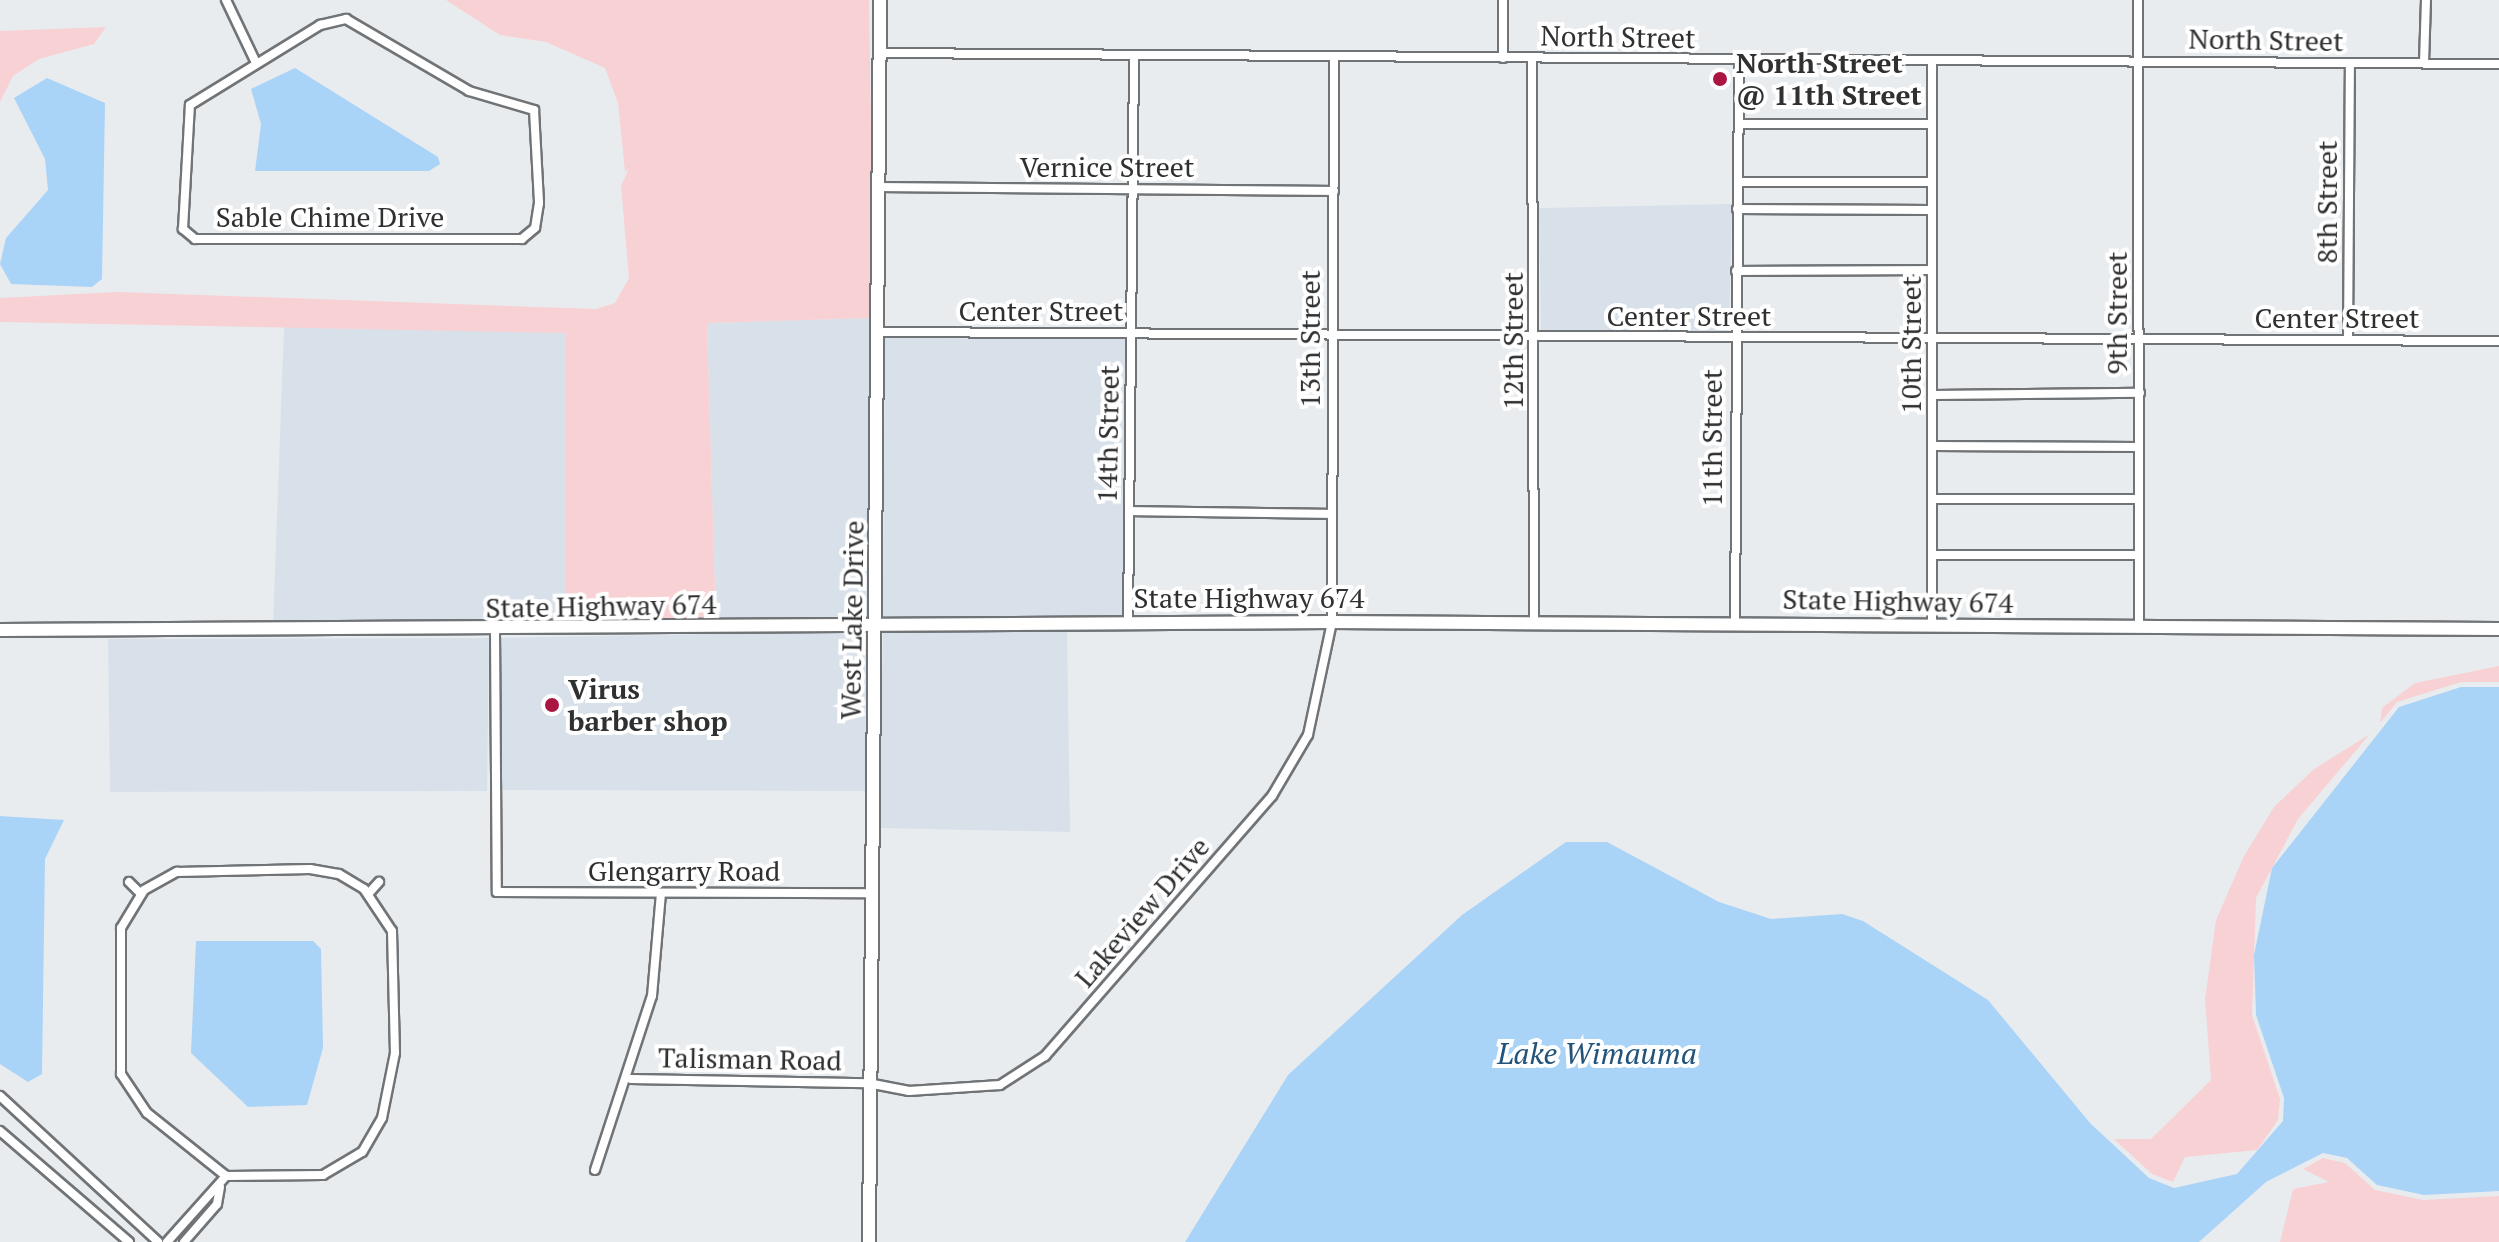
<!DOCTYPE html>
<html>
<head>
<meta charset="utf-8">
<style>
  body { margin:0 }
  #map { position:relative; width:2499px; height:1242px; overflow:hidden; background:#e9ecef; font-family:"PT Serif",serif }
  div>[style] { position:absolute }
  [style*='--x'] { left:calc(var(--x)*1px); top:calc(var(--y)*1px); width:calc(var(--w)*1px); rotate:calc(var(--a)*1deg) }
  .built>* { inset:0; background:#d8e1ea }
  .green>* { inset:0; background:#f8d1d4 }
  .water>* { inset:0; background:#aad3f8 }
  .roads { filter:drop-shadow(2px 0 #717477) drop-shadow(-2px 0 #717477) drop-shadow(0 2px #717477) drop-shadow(0 -2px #717477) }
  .street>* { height:8px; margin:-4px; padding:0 4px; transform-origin:4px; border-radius:4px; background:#fff }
  .secondary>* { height:12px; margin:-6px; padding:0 6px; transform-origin:6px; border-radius:6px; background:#fff }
  .dots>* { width:22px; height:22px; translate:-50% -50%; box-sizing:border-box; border:4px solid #fff; border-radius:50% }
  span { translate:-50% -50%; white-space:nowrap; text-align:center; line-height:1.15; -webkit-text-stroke:8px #fff; paint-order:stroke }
  .street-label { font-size:28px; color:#2f3031 }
  .poi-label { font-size:28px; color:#2f3031; font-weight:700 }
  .left { translate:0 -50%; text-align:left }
  .water-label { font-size:30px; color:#21537b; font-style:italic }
</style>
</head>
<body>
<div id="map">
  <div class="built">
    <div style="clip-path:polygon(1732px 204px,1729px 332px,1541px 331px,1539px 208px)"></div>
    <div style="clip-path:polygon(874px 318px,873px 620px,716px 624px,707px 323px)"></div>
    <div style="clip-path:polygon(284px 327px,565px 333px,565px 625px,273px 625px)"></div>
    <div style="clip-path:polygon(885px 338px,1126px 339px,1123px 616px,883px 619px)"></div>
    <div style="clip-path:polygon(1067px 629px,1070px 832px,879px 828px,883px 631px)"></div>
    <div style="clip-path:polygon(872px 631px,868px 791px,498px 790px,500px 638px)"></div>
    <div style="clip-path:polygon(489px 638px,487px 791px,110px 792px,108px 639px)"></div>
  </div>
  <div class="green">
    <div style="clip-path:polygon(446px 0,869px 0,874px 318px,707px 323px,716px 624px,565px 625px,565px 333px,0 322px,0 298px,117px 292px,596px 309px,615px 303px,629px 278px,621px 186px,629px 168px,625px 172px,618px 103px,605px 68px,546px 42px,500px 35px)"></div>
    <div style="clip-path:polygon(106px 27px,94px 44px,39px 59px,13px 76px,0 102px,0 31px)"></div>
    <div style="clip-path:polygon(2499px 666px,2499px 682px,2461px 682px,2397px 702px,2380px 723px,2382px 708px,2415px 683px)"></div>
    <div style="clip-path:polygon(2370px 734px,2298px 819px,2256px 898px,2252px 1015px,2280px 1099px,2278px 1120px,2257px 1150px,2185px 1157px,2173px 1182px,2152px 1174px,2114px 1139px,2151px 1139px,2211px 1080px,2205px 999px,2216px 920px,2244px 856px,2274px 807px,2314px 769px)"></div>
    <div style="clip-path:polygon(2323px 1158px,2345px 1163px,2375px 1190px,2423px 1200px,2499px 1196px,2499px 1242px,2280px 1242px,2293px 1189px,2329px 1182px,2303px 1169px)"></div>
  </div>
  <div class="water">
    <div style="clip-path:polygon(295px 68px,438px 157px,440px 164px,429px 171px,255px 171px,261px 124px,251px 89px)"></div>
    <div style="clip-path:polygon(47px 78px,105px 103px,102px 279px,92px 287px,11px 284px,0 264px,6px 238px,48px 190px,45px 159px,14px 98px)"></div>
    <div style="clip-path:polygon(2461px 687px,2499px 687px,2499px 1191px,2424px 1195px,2377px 1185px,2347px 1158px,2323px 1153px,2266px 1182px,2199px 1242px,1185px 1242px,1288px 1075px,1462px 915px,1566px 842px,1607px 842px,1719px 902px,1771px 919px,1842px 914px,1863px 921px,1988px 1000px,2090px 1123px,2149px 1178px,2174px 1188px,2237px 1174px,2283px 1121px,2284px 1098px,2256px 1015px,2254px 955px,2272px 868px,2399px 707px)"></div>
    <div style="clip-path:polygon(0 816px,64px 820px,45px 859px,42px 1074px,28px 1082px,0 1064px)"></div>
    <div style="clip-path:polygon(196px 941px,313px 941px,321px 949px,323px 1048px,307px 1105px,248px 1107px,191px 1053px)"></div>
  </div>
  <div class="roads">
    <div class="street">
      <div style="--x:226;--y:0;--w:70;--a:64.5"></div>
      <div style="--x:1503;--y:0;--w:58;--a:90"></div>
      <div style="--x:2138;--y:0;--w:627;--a:89.91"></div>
      <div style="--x:346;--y:19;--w:143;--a:30.3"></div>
      <div style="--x:469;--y:91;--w:68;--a:16.3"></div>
      <div style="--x:534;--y:110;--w:93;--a:86.9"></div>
      <div style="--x:539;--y:203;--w:25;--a:99"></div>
      <div style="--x:535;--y:228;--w:17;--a:140"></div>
      <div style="--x:522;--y:239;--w:327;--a:180"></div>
      <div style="--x:195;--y:239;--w:16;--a:-140"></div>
      <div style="--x:183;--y:229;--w:124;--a:-86.8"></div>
      <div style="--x:190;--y:105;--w:153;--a:-31.6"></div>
      <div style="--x:320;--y:25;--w:27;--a:-13"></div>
      <div style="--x:880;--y:53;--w:1619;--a:0.39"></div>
      <div style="--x:1532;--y:58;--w:565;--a:89.8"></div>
      <div style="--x:2424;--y:63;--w:63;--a:-88.2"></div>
      <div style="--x:1739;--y:124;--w:193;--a:0"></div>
      <div style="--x:1738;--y:182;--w:194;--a:0"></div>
      <div style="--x:880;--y:187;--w:454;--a:0.5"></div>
      <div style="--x:1737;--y:209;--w:195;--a:0.3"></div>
      <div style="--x:1736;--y:271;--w:196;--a:-0.3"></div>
      <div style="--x:879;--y:332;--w:1620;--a:0.32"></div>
      <div style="--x:2348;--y:340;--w:277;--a:-89.6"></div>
      <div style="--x:1934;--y:395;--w:206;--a:-0.6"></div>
      <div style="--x:1933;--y:446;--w:206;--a:0.3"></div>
      <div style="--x:1933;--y:499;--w:206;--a:0"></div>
      <div style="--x:1129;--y:511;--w:203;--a:0.8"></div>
      <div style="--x:1933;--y:555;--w:206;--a:0"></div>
      <div style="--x:1128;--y:622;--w:567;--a:-89.39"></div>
      <div style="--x:1735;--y:624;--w:563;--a:-89.59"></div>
      <div style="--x:1932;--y:627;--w:565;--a:-90"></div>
      <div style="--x:495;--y:632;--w:260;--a:89.6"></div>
      <div style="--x:497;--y:892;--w:374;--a:0.2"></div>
      <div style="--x:310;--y:869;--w:29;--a:10"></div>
      <div style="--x:339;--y:874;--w:29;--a:31"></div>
      <div style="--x:364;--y:889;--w:50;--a:56.3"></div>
      <div style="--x:392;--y:931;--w:122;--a:88.6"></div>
      <div style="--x:395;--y:1053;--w:66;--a:101.3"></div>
      <div style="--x:382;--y:1118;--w:39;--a:120"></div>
      <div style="--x:362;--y:1152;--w:45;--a:149.5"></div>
      <div style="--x:323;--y:1175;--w:97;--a:179.4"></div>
      <div style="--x:226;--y:1176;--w:101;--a:-141.4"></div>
      <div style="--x:147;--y:1113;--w:47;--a:-123.7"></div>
      <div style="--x:121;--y:1074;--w:146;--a:-90"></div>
      <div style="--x:121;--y:928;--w:44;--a:-58.8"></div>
      <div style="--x:144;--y:890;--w:38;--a:-29"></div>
      <div style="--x:177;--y:872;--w:133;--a:-1.3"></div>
      <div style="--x:129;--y:882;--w:17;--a:45"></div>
      <div style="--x:369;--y:893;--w:15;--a:-48"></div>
      <div style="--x:631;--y:1079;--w:237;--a:1"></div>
      <div style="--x:868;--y:1083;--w:42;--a:11"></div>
      <div style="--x:909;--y:1091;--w:91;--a:-3.8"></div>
      <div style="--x:1000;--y:1085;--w:54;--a:-32.8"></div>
      <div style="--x:1045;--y:1056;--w:345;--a:-48.9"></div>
      <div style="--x:1272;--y:796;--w:71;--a:-59.5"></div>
      <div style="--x:1308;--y:735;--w:116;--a:-78"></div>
      <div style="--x:1332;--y:622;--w:565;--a:-89.8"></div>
      <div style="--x:0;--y:1096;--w:215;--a:42.7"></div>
      <div style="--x:0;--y:1131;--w:170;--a:40.7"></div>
      <div style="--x:595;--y:1170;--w:183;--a:-71.9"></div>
      <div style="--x:652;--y:996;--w:103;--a:-85"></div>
      <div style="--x:167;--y:1242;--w:89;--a:-48.2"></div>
      <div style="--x:184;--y:1242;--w:50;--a:-49"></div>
      <div style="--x:217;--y:1204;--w:17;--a:-80"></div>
    </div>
    <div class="secondary">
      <div style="--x:0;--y:630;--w:1332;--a:-0.34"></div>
      <div style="--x:1332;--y:622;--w:1167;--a:0.34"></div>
      <div style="--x:869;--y:1242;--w:1242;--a:-89.49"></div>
    </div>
  </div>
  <div class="dots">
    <div style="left:1720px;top:79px;background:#ab1541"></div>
    <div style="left:552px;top:705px;background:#ab1541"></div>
  </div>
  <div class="street-label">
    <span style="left:1618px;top:37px;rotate:1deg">North Street</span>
    <span style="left:2266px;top:40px;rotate:1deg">North Street</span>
    <span style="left:1107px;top:167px">Vernice Street</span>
    <span style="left:2327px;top:202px;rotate:-90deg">8th Street</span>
    <span style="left:330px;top:217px">Sable Chime Drive</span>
    <span style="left:1041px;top:311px">Center Street</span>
    <span style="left:2117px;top:313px;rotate:-90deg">9th Street</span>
    <span style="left:1689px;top:316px">Center Street</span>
    <span style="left:2337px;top:318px">Center Street</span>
    <span style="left:1310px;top:339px;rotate:-90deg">13th Street</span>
    <span style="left:1513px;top:341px;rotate:-90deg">12th Street</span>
    <span style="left:1911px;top:345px;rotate:-90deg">10th Street</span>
    <span style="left:1108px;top:434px;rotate:-89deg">14th Street</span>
    <span style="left:1712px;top:438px;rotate:-90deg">11th Street</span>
    <span style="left:1249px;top:598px">State Highway 674</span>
    <span style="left:1898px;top:601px;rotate:1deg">State Highway 674</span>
    <span style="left:601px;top:606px;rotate:-1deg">State Highway 674</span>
    <span style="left:852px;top:620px;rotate:-89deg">West Lake Drive</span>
    <span style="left:684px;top:871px">Glengarry Road</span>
    <span style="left:1142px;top:912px;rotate:-49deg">Lakeview Drive</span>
    <span style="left:750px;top:1059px;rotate:1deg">Talisman Road</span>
  </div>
  <div class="poi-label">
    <span class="left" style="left:1736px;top:79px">North Street<br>@ 11th Street</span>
    <span class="left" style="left:568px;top:705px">Virus<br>barber shop</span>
  </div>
  <div class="water-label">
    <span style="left:1597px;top:1053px">Lake Wimauma</span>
  </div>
</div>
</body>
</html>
